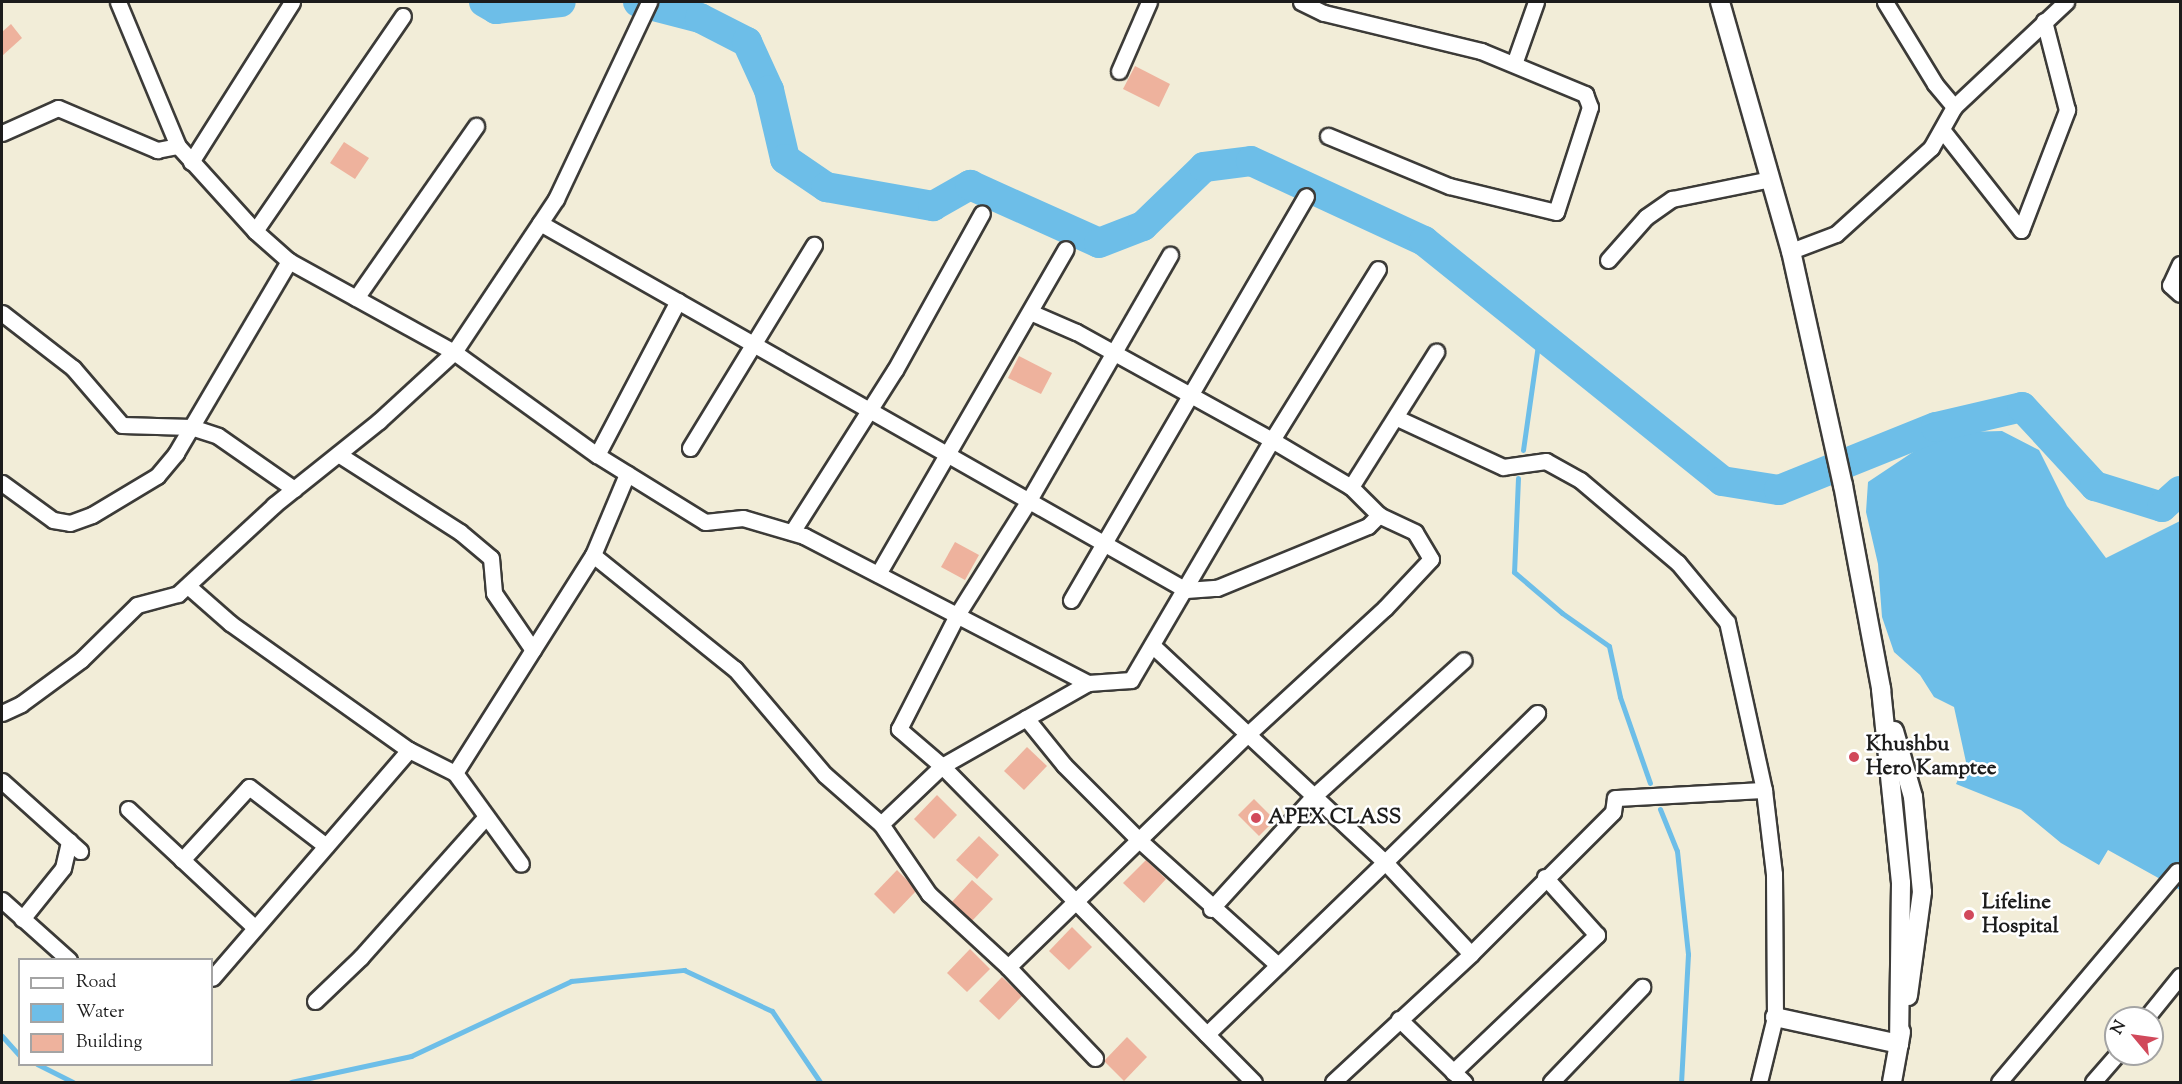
<!DOCTYPE html>
<html>
<head>
<meta charset="utf-8">
<style>
  body { margin:0 }
  #map { position:relative; width:2182px; height:1084px; overflow:hidden; background:#f2edd8; font-family:"Sorts Mill Goudy",serif }
  div>[style] { position:absolute }
  [style*='--x'] { left:calc(var(--x)*1px); top:calc(var(--y)*1px); width:calc(var(--w)*1px); rotate:calc(var(--a)*1deg) }
  .water>* { inset:0; background:#6dbee8 }
  .stream>* { height:5px; margin:-2.5px; padding:0 2.5px; transform-origin:2.5px; border-radius:2.5px; background:#6dbee8 }
  .river>* { height:30px; margin:-15px; padding:0 15px; transform-origin:15px; border-radius:15px; background:#6dbee8 }
  .building>* { inset:0; background:#eeb29d }
  .roads { filter:drop-shadow(2px 0 #3c3b38) drop-shadow(-2px 0 #3c3b38) drop-shadow(0 2px #3c3b38) drop-shadow(0 -2px #3c3b38) }
  .minor>* { height:15px; margin:-7.5px; padding:0 7.5px; transform-origin:7.5px; border-radius:7.5px; background:#fff }
  .tertiary>* { height:18px; margin:-9px; padding:0 9px; transform-origin:9px; border-radius:9px; background:#fff }
  .dots>* { width:16px; height:16px; translate:-50% -50%; box-sizing:border-box; border:3px solid #fff; border-radius:50% }
  span { translate:-50% -50%; white-space:nowrap; text-align:center; line-height:1.15; -webkit-text-stroke:5px #fff; paint-order:stroke }
  .poi-label { font-size:21px; color:#1c1c1c; font-weight:700 }
  .left { translate:0 -50%; text-align:left }
  .frame { position:absolute; inset:0; border:3px solid #1c1c1c; pointer-events:none }
  .legend { position:absolute; left:18px; top:958px; width:195px; height:108px; box-sizing:border-box; background:#fff; border:2px solid #a4a4a4; margin:0; padding:8px 10px; list-style:none; font-size:18px; color:#1c1c1c }
  .legend li { display:flex; align-items:center; gap:12px; height:30px }
  .legend b { width:30px; border:2px solid #a4a4a4 }
  .north { position:absolute; left:2104px; top:1006px; width:60px; height:60px; box-sizing:border-box; background:#fff; border:2px solid #a4a4a4; border-radius:50%; rotate:299deg; font-size:16px; font-weight:700; line-height:24px; text-align:center; color:#1c1c1c }
  .north::after { content:''; display:block; margin:auto; width:21px; height:27px; background:#d1495b; clip-path:polygon(50% 0,100% 100%,50% 72%,0 100%) }
</style>
</head>
<body>
<div id="map">
  <div class="water">
    <div style="clip-path:polygon(2002px 431px,2039px 450px,2067px 506px,2106px 558px,2180px 521px,2180px 890px,2108px 850px,2099px 865px,2061px 843px,2021px 810px,1956px 784px,1966px 762px,1954px 707px,1934px 697px,1920px 675px,1894px 652px,1882px 617px,1878px 564px,1866px 512px,1868px 482px,1922px 446px,1964px 432px)"></div>
  </div>
  <div class="stream">
    <div style="--x:1523;--y:450;--w:114;--a:-81.9"></div>
    <div style="--x:1518;--y:478;--w:94;--a:92.4"></div>
    <div style="--x:1514;--y:572;--w:63;--a:40.5"></div>
    <div style="--x:1562;--y:613;--w:57;--a:35.1"></div>
    <div style="--x:1609;--y:646;--w:52;--a:77.8"></div>
    <div style="--x:1620;--y:697;--w:91;--a:70.8"></div>
    <div style="--x:1660;--y:809;--w:45;--a:68"></div>
    <div style="--x:1677;--y:851;--w:104;--a:83.9"></div>
    <div style="--x:1688;--y:954;--w:128;--a:93.1"></div>
    <div style="--x:2;--y:1036;--w:27;--a:48"></div>
    <div style="--x:37;--y:1064;--w:40;--a:26.6"></div>
    <div style="--x:291;--y:1082;--w:123;--a:-12.2"></div>
    <div style="--x:411;--y:1056;--w:177;--a:-25.1"></div>
    <div style="--x:571;--y:981;--w:114;--a:-5.6"></div>
    <div style="--x:684;--y:970;--w:97;--a:25"></div>
    <div style="--x:772;--y:1011;--w:86;--a:55.9"></div>
  </div>
  <div class="river">
    <div style="--x:484;--y:2;--w:14;--a:30"></div>
    <div style="--x:496;--y:9;--w:65;--a:-6.1"></div>
    <div style="--x:638;--y:2;--w:64;--a:14.5"></div>
    <div style="--x:700;--y:18;--w:53;--a:27.1"></div>
    <div style="--x:747;--y:42;--w:53;--a:65.4"></div>
    <div style="--x:769;--y:90;--w:71;--a:76.9"></div>
    <div style="--x:785;--y:159;--w:50;--a:34.3"></div>
    <div style="--x:826;--y:187;--w:109;--a:10.1"></div>
    <div style="--x:933;--y:206;--w:43;--a:-29.6"></div>
    <div style="--x:970;--y:185;--w:141;--a:24.2"></div>
    <div style="--x:1099;--y:243;--w:47;--a:-21.1"></div>
    <div style="--x:1143;--y:226;--w:85;--a:-44"></div>
    <div style="--x:1204;--y:167;--w:47;--a:-7.3"></div>
    <div style="--x:1251;--y:161;--w:191;--a:24.8"></div>
    <div style="--x:1424;--y:241;--w:383;--a:38.8"></div>
    <div style="--x:1722;--y:481;--w:58;--a:9"></div>
    <div style="--x:1779;--y:490;--w:169;--a:-21.9"></div>
    <div style="--x:1936;--y:427;--w:88;--a:-13.1"></div>
    <div style="--x:2022;--y:407;--w:108;--a:47.3"></div>
    <div style="--x:2095;--y:486;--w:70;--a:17.4"></div>
    <div style="--x:2162;--y:507;--w:24;--a:-42"></div>
  </div>
  <div class="building">
    <div style="clip-path:polygon(11px 24px,22px 38px,2px 56px,2px 32px)"></div>
    <div style="clip-path:polygon(1135px 66px,1170px 84px,1159px 107px,1123px 89px)"></div>
    <div style="clip-path:polygon(344px 142px,369px 158px,355px 179px,330px 163px)"></div>
    <div style="clip-path:polygon(1019px 356px,1052px 373px,1041px 394px,1008px 378px)"></div>
    <div style="clip-path:polygon(955px 542px,979px 555px,965px 580px,941px 567px)"></div>
    <div style="clip-path:polygon(1027px 747px,1047px 766px,1024px 790px,1004px 771px)"></div>
    <div style="clip-path:polygon(937px 795px,957px 815px,934px 839px,914px 819px)"></div>
    <div style="clip-path:polygon(1254px 799px,1275px 820px,1259px 836px,1238px 815px)"></div>
    <div style="clip-path:polygon(979px 836px,999px 855px,977px 879px,956px 860px)"></div>
    <div style="clip-path:polygon(1146px 860px,1166px 879px,1144px 903px,1123px 883px)"></div>
    <div style="clip-path:polygon(897px 870px,917px 890px,894px 914px,874px 894px)"></div>
    <div style="clip-path:polygon(972px 880px,993px 899px,970px 923px,950px 904px)"></div>
    <div style="clip-path:polygon(1072px 927px,1092px 947px,1069px 970px,1049px 951px)"></div>
    <div style="clip-path:polygon(970px 949px,990px 969px,967px 992px,947px 973px)"></div>
    <div style="clip-path:polygon(1002px 977px,1022px 996px,999px 1020px,979px 1001px)"></div>
    <div style="clip-path:polygon(1127px 1037px,1147px 1057px,1124px 1081px,1104px 1061px)"></div>
  </div>
  <div class="roads">
    <div class="minor">
      <div style="--x:118;--y:2;--w:156;--a:67.4"></div>
      <div style="--x:178;--y:146;--w:115;--a:47.8"></div>
      <div style="--x:255;--y:231;--w:45;--a:41.4"></div>
      <div style="--x:289;--y:261;--w:188;--a:28.9"></div>
      <div style="--x:454;--y:352;--w:176;--a:35.8"></div>
      <div style="--x:597;--y:455;--w:127;--a:31.8"></div>
      <div style="--x:705;--y:522;--w:38;--a:-6"></div>
      <div style="--x:743;--y:518;--w:64;--a:16.4"></div>
      <div style="--x:804;--y:536;--w:320;--a:27.4"></div>
      <div style="--x:1088;--y:683;--w:43;--a:-4"></div>
      <div style="--x:1131;--y:680;--w:278;--a:-59.6"></div>
      <div style="--x:1272;--y:440;--w:224;--a:-151.1"></div>
      <div style="--x:1076;--y:332;--w:50;--a:-156.5"></div>
      <div style="--x:1301;--y:2;--w:25;--a:26"></div>
      <div style="--x:1324;--y:13;--w:162;--a:13.6"></div>
      <div style="--x:1481;--y:51;--w:113;--a:22.5"></div>
      <div style="--x:1585;--y:94;--w:14;--a:69"></div>
      <div style="--x:1590;--y:107;--w:110;--a:107.9"></div>
      <div style="--x:1556;--y:212;--w:110;--a:-166.3"></div>
      <div style="--x:1449;--y:186;--w:131;--a:-157.5"></div>
      <div style="--x:1885;--y:2;--w:96;--a:58.6"></div>
      <div style="--x:1935;--y:84;--w:30;--a:50"></div>
      <div style="--x:1514;--y:64;--w:66;--a:-70.5"></div>
      <div style="--x:1119;--y:71;--w:75;--a:-66.5"></div>
      <div style="--x:1943;--y:131;--w:126;--a:51.8"></div>
      <div style="--x:2021;--y:230;--w:129;--a:-69"></div>
      <div style="--x:2067;--y:110;--w:92;--a:-104.5"></div>
      <div style="--x:2;--y:133;--w:61;--a:-24.1"></div>
      <div style="--x:58;--y:108;--w:108;--a:23"></div>
      <div style="--x:157;--y:150;--w:21;--a:-11"></div>
      <div style="--x:191;--y:162;--w:189;--a:-57.7"></div>
      <div style="--x:540;--y:223;--w:743;--a:29.6"></div>
      <div style="--x:1186;--y:590;--w:31;--a:-4"></div>
      <div style="--x:1217;--y:588;--w:163;--a:-22.3"></div>
      <div style="--x:1368;--y:526;--w:16;--a:-45"></div>
      <div style="--x:255;--y:231;--w:261;--a:-55.5"></div>
      <div style="--x:1791;--y:251;--w:48;--a:-20.7"></div>
      <div style="--x:1836;--y:234;--w:128;--a:-42.2"></div>
      <div style="--x:1931;--y:148;--w:47;--a:-60.7"></div>
      <div style="--x:1954;--y:107;--w:154;--a:-43.2"></div>
      <div style="--x:1608;--y:260;--w:57;--a:-48.5"></div>
      <div style="--x:1646;--y:217;--w:32;--a:-35"></div>
      <div style="--x:1672;--y:199;--w:100;--a:-11.5"></div>
      <div style="--x:2180;--y:264;--w:23;--a:115"></div>
      <div style="--x:2170;--y:285;--w:13;--a:42"></div>
      <div style="--x:356;--y:298;--w:210;--a:-55.1"></div>
      <div style="--x:2;--y:313;--w:90;--a:37.8"></div>
      <div style="--x:73;--y:368;--w:75;--a:49.3"></div>
      <div style="--x:122;--y:425;--w:69;--a:1.7"></div>
      <div style="--x:191;--y:427;--w:28;--a:18"></div>
      <div style="--x:218;--y:436;--w:93;--a:34.9"></div>
      <div style="--x:690;--y:448;--w:238;--a:-58.6"></div>
      <div style="--x:338;--y:454;--w:145;--a:32.6"></div>
      <div style="--x:460;--y:532;--w:40;--a:40"></div>
      <div style="--x:491;--y:558;--w:35;--a:85"></div>
      <div style="--x:494;--y:593;--w:69;--a:55.6"></div>
      <div style="--x:597;--y:455;--w:174;--a:-62.3"></div>
      <div style="--x:2;--y:483;--w:63;--a:36"></div>
      <div style="--x:53;--y:520;--w:17;--a:10"></div>
      <div style="--x:70;--y:523;--w:23;--a:-20"></div>
      <div style="--x:92;--y:515;--w:76;--a:-31"></div>
      <div style="--x:157;--y:476;--w:30;--a:-50"></div>
      <div style="--x:176;--y:453;--w:223;--a:-59.5"></div>
      <div style="--x:1351;--y:487;--w:160;--a:-57.8"></div>
      <div style="--x:792;--y:532;--w:192;--a:-57.6"></div>
      <div style="--x:895;--y:370;--w:179;--a:-61"></div>
      <div style="--x:593;--y:555;--w:182;--a:38.8"></div>
      <div style="--x:735;--y:669;--w:139;--a:49.7"></div>
      <div style="--x:825;--y:775;--w:74;--a:41.2"></div>
      <div style="--x:881;--y:824;--w:85;--a:55.6"></div>
      <div style="--x:929;--y:894;--w:108;--a:42.7"></div>
      <div style="--x:1008;--y:967;--w:334;--a:-44.2"></div>
      <div style="--x:1248;--y:734;--w:186;--a:-42.6"></div>
      <div style="--x:1385;--y:608;--w:67;--a:-46.8"></div>
      <div style="--x:1431;--y:559;--w:31;--a:-121"></div>
      <div style="--x:1415;--y:532;--w:40;--a:-155"></div>
      <div style="--x:1379;--y:515;--w:40;--a:-135"></div>
      <div style="--x:1351;--y:487;--w:92;--a:-149.3"></div>
      <div style="--x:1272;--y:440;--w:201;--a:-58.2"></div>
      <div style="--x:878;--y:574;--w:375;--a:-60"></div>
      <div style="--x:188;--y:586;--w:56;--a:41.4"></div>
      <div style="--x:230;--y:623;--w:219;--a:35.4"></div>
      <div style="--x:409;--y:750;--w:301;--a:130.8"></div>
      <div style="--x:1071;--y:600;--w:467;--a:-59.8"></div>
      <div style="--x:1152;--y:645;--w:318;--a:43"></div>
      <div style="--x:1385;--y:862;--w:248;--a:136"></div>
      <div style="--x:1088;--y:683;--w:168;--a:150.4"></div>
      <div style="--x:942;--y:766;--w:444;--a:45.4"></div>
      <div style="--x:2;--y:713;--w:21;--a:-25"></div>
      <div style="--x:21;--y:704;--w:74;--a:-36.3"></div>
      <div style="--x:81;--y:660;--w:78;--a:-44.5"></div>
      <div style="--x:137;--y:605;--w:42;--a:-15"></div>
      <div style="--x:178;--y:594;--w:131;--a:-42.8"></div>
      <div style="--x:274;--y:505;--w:134;--a:-38.7"></div>
      <div style="--x:379;--y:421;--w:102;--a:-42.6"></div>
      <div style="--x:454;--y:352;--w:184;--a:-56.3"></div>
      <div style="--x:556;--y:199;--w:218;--a:-64.7"></div>
      <div style="--x:1026;--y:718;--w:60;--a:51"></div>
      <div style="--x:1064;--y:765;--w:106;--a:45"></div>
      <div style="--x:1139;--y:840;--w:187;--a:42"></div>
      <div style="--x:409;--y:750;--w:51;--a:26.6"></div>
      <div style="--x:455;--y:773;--w:258;--a:-57.7"></div>
      <div style="--x:593;--y:555;--w:88;--a:-67.2"></div>
      <div style="--x:455;--y:773;--w:112;--a:54"></div>
      <div style="--x:2;--y:781;--w:105;--a:41.9"></div>
      <div style="--x:128;--y:809;--w:174;--a:43.1"></div>
      <div style="--x:881;--y:824;--w:84;--a:-43.6"></div>
      <div style="--x:942;--y:766;--w:57;--a:-139.3"></div>
      <div style="--x:899;--y:729;--w:128;--a:-63"></div>
      <div style="--x:957;--y:615;--w:136;--a:-57.9"></div>
      <div style="--x:1029;--y:500;--w:283;--a:-60.1"></div>
      <div style="--x:182;--y:860;--w:99;--a:-47.5"></div>
      <div style="--x:249;--y:787;--w:97;--a:37.5"></div>
      <div style="--x:2;--y:900;--w:90;--a:41.8"></div>
      <div style="--x:1211;--y:909;--w:153;--a:-47.7"></div>
      <div style="--x:1314;--y:796;--w:202;--a:-42.2"></div>
      <div style="--x:22;--y:919;--w:65;--a:-51.2"></div>
      <div style="--x:63;--y:868;--w:28;--a:-77"></div>
      <div style="--x:1471;--y:954;--w:126;--a:-133.1"></div>
      <div style="--x:1385;--y:862;--w:213;--a:-44.4"></div>
      <div style="--x:1008;--y:967;--w:126;--a:46.3"></div>
      <div style="--x:315;--y:1001;--w:64;--a:-43.7"></div>
      <div style="--x:361;--y:957;--w:186;--a:-48.3"></div>
      <div style="--x:2146;--y:1018;--w:54;--a:-51"></div>
      <div style="--x:1399;--y:1019;--w:91;--a:44.1"></div>
      <div style="--x:1453;--y:1072;--w:199;--a:-43.6"></div>
      <div style="--x:1597;--y:935;--w:78;--a:-131.9"></div>
      <div style="--x:1333;--y:1082;--w:188;--a:-42.8"></div>
      <div style="--x:1471;--y:954;--w:201;--a:-45"></div>
      <div style="--x:1613;--y:812;--w:14;--a:-82"></div>
      <div style="--x:1615;--y:798;--w:149;--a:-3.1"></div>
      <div style="--x:1764;--y:790;--w:172;--a:-102.4"></div>
      <div style="--x:1727;--y:622;--w:77;--a:-129.7"></div>
      <div style="--x:1678;--y:563;--w:128;--a:-139.7"></div>
      <div style="--x:1580;--y:480;--w:39;--a:-151"></div>
      <div style="--x:1546;--y:461;--w:43;--a:172.1"></div>
      <div style="--x:1503;--y:467;--w:117;--a:-155.2"></div>
      <div style="--x:1551;--y:1082;--w:132;--a:-46.2"></div>
      <div style="--x:1759;--y:1082;--w:67;--a:-76.2"></div>
      <div style="--x:1775;--y:1017;--w:143;--a:-90.4"></div>
      <div style="--x:1774;--y:874;--w:85;--a:-96.8"></div>
      <div style="--x:1999;--y:1082;--w:276;--a:-49.8"></div>
      <div style="--x:2093;--y:1082;--w:37;--a:-49"></div>
    </div>
    <div class="tertiary">
      <div style="--x:1720;--y:2;--w:259;--a:74.1"></div>
      <div style="--x:1791;--y:251;--w:240;--a:77.5"></div>
      <div style="--x:1843;--y:485;--w:208;--a:79.4"></div>
      <div style="--x:1881;--y:689;--w:195;--a:84.1"></div>
      <div style="--x:1901;--y:883;--w:161;--a:90.7"></div>
      <div style="--x:1894;--y:731;--w:69;--a:73.9"></div>
      <div style="--x:1913;--y:797;--w:95;--a:84.6"></div>
      <div style="--x:1922;--y:892;--w:105;--a:97.7"></div>
      <div style="--x:1775;--y:1017;--w:127;--a:12.3"></div>
      <div style="--x:1892;--y:1082;--w:51;--a:-79.8"></div>
    </div>
  </div>
  <div class="dots">
    <div style="left:1854px;top:757px;background:#d1495b"></div>
    <div style="left:1256px;top:818px;background:#d1495b"></div>
    <div style="left:1969px;top:915px;background:#d1495b"></div>
  </div>
  <div class="poi-label">
    <span class="left" style="left:1866px;top:757px">Khushbu<br>Hero Kamptee</span>
    <span class="left" style="left:1268px;top:818px">APEX CLASS</span>
    <span class="left" style="left:1982px;top:915px">Lifeline<br>Hospital</span>
  </div>
  <div class="frame"></div>
  <ul class="legend">
  <li><b style="height:8px;background:#fff"></b>Road</li>
  <li><b style="height:16px;background:#6dbee8"></b>Water</li>
  <li><b style="height:16px;background:#eeb29d"></b>Building</li>
  </ul>
  <div class="north">N</div>
</div>
</body>
</html>
